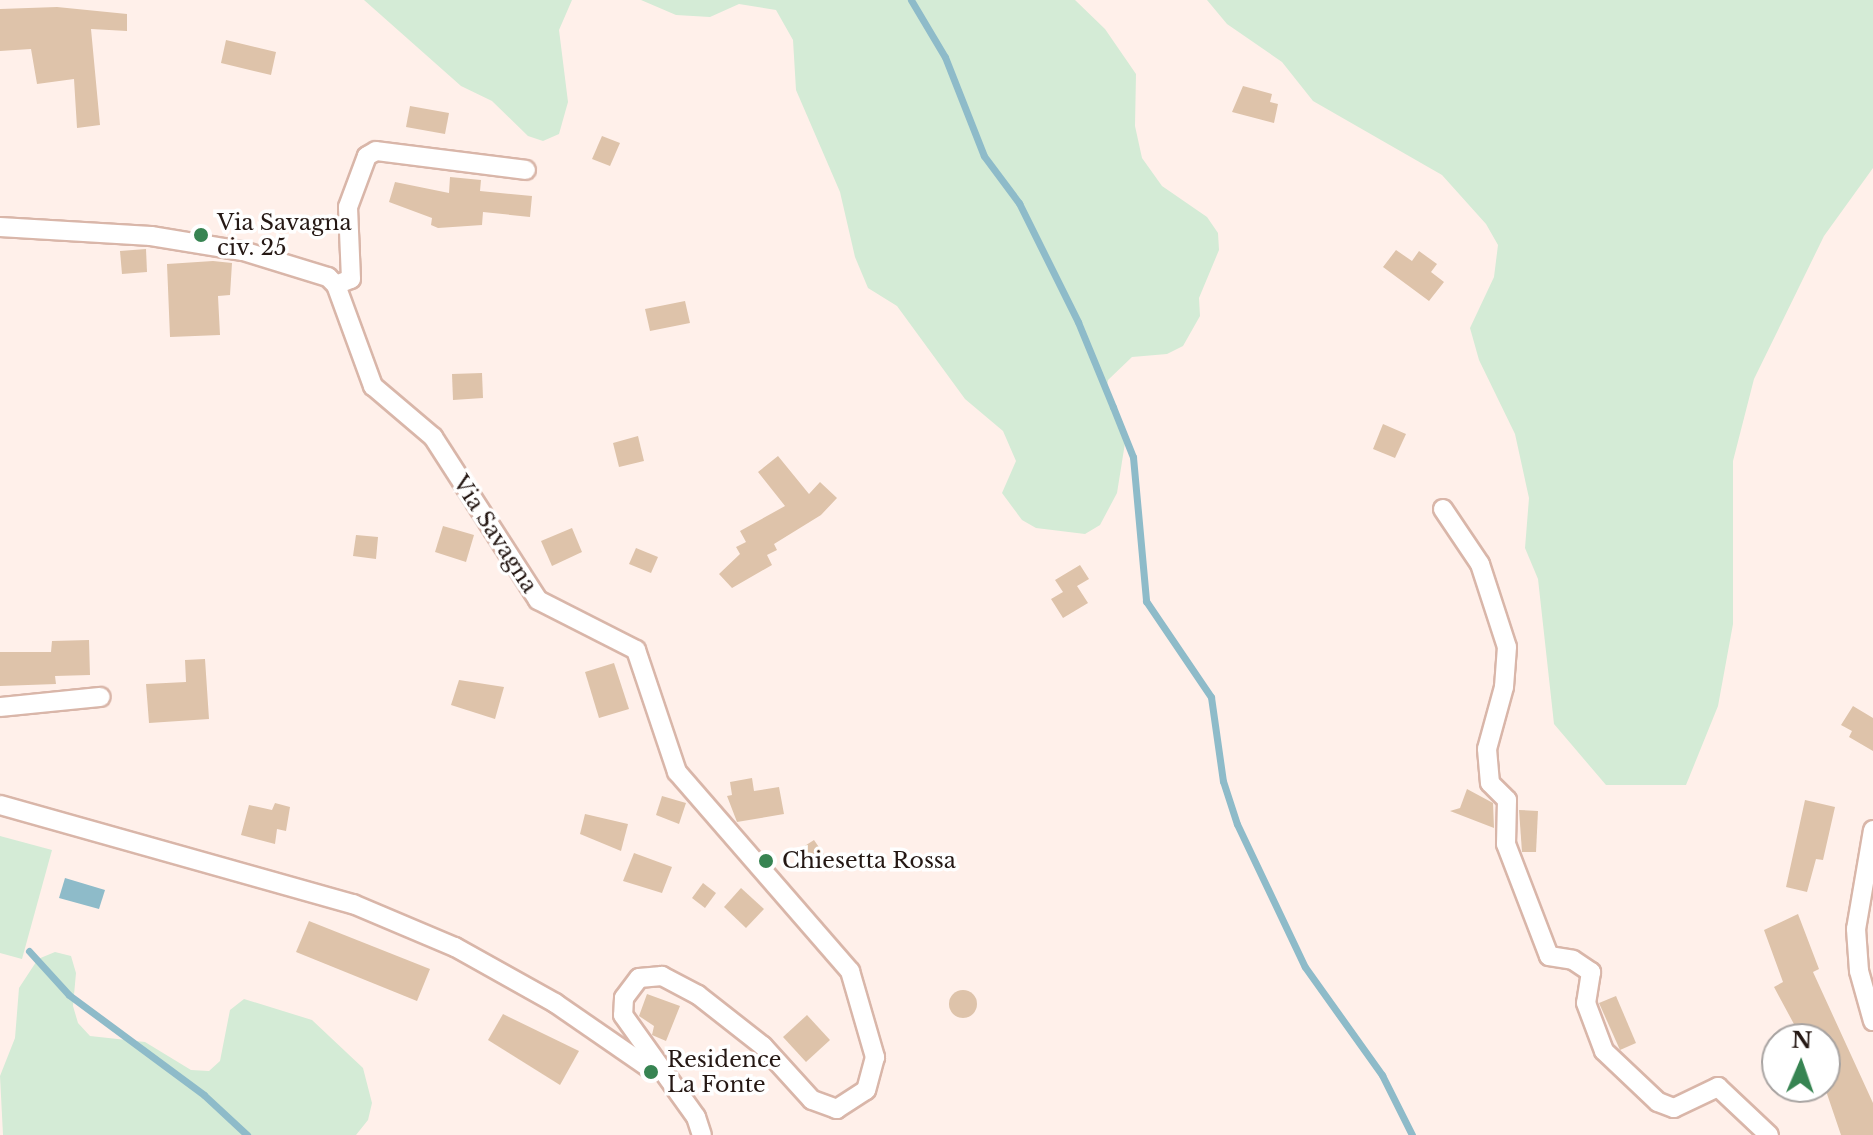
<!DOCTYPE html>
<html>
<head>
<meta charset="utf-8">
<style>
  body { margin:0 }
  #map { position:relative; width:1873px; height:1135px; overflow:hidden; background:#fff0ea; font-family:"Libre Baskerville",serif }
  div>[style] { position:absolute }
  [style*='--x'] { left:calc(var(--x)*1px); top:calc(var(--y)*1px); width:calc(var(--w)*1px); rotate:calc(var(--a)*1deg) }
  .green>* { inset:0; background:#d4ebd6 }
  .water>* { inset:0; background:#8ebbc9 }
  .stream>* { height:7px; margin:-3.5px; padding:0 3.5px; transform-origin:3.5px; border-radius:3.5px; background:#8ebbc9 }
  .building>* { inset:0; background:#dec3aa }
  .round { border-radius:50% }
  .roads { filter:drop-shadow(2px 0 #d9b6a9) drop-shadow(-2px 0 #d9b6a9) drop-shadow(0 2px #d9b6a9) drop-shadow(0 -2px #d9b6a9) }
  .minor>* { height:18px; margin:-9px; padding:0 9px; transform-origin:9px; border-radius:9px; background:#fff }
  .dots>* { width:22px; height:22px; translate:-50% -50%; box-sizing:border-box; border:4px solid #fff; border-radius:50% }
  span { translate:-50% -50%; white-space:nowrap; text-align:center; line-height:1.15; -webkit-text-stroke:7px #fff; paint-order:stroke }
  .poi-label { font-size:22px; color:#251814 }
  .left { translate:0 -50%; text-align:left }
  .street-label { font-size:22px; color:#251814 }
  .north { position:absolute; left:1761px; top:1023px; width:80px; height:80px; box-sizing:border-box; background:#fff; border:2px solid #a8a3a1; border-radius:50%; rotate:2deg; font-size:22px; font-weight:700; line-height:32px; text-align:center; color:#251814 }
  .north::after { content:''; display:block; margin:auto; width:28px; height:36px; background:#378452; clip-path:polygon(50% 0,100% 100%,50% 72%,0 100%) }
</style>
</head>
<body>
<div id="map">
  <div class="green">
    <div style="clip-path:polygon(364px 0,572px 0,559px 30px,568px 102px,559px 134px,543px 141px,528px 136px,492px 101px,461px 86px)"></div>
    <div style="clip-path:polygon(641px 0,1075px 0,1105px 29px,1136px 74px,1135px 126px,1142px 158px,1162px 186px,1207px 217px,1218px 233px,1219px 250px,1199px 298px,1200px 316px,1183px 346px,1167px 354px,1132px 357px,1108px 380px,1105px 396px,1123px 427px,1125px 443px,1117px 493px,1100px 525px,1085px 534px,1036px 528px,1022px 520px,1002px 493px,1016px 461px,1003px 431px,965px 399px,897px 306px,868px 288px,855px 257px,840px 192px,796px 90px,793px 40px,776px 10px,739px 4px,710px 17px,676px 15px)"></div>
    <div style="clip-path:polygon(1207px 0,1873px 0,1873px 168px,1824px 236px,1754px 379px,1733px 461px,1733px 624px,1718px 706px,1686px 785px,1606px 785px,1554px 724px,1538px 579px,1525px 548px,1529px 498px,1515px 434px,1479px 360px,1470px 328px,1494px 277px,1498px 245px,1486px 224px,1442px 175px,1313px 101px,1282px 62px,1227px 24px)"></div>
    <div style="clip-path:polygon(0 836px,52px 850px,22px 959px,0 953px)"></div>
    <div style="clip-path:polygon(55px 952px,71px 956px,76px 973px,73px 1006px,78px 1023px,90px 1036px,145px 1042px,191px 1070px,209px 1071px,220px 1061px,230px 1010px,244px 999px,312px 1020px,363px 1068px,372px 1103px,368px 1120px,356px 1135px,3px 1135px,0 1076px,15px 1038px,19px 988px,38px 959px)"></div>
  </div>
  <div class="water">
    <div style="clip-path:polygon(65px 878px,105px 890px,99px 909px,59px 898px)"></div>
  </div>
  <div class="stream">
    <div style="--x:911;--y:0;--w:66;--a:59.2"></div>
    <div style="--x:945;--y:57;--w:106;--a:68.5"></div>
    <div style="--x:984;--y:156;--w:59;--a:53.3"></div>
    <div style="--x:1019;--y:203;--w:133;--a:63.6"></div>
    <div style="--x:1078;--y:322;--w:92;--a:67.6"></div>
    <div style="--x:1113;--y:407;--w:54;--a:68.2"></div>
    <div style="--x:1133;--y:457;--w:145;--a:84.8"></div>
    <div style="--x:1146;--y:601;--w:116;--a:55.9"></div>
    <div style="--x:1211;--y:697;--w:85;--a:81.9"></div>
    <div style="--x:1223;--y:781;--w:45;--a:72"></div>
    <div style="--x:1237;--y:824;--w:158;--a:64.6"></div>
    <div style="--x:1305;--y:967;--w:133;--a:54.5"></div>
    <div style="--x:1382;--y:1075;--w:67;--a:63.4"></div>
    <div style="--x:29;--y:951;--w:59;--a:47.7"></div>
    <div style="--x:69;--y:995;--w:168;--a:36.5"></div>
    <div style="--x:204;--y:1095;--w:59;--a:42.9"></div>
  </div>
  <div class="building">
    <div style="clip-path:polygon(57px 7px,127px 14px,127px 31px,91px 29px,100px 125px,77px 128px,74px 79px,37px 84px,31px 49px,0 51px,0 9px)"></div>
    <div style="clip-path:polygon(226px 40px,276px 52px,271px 75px,221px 63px)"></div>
    <div style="clip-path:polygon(1243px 86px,1272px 94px,1270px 102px,1278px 104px,1274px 123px,1232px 112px)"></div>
    <div style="clip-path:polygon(410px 106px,449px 113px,445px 134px,406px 127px)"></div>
    <div style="clip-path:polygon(602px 136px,620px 143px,610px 166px,592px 159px)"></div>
    <div style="clip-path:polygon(450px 177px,481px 180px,480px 191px,532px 196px,530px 217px,483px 212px,482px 225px,438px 228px,431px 225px,432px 218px,389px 202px,395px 182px,449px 193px)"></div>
    <div style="clip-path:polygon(146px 249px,147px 272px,122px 274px,120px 251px)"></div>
    <div style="clip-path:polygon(1396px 250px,1412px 261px,1419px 251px,1437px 264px,1431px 272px,1444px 282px,1429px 301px,1383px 267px)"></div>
    <div style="clip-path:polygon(213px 261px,232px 263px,230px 295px,218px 296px,220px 335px,170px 337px,167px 264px)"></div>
    <div style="clip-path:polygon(685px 301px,690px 323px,650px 331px,645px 309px)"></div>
    <div style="clip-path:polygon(482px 373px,483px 398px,453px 400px,452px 374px)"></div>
    <div style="clip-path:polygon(1383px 424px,1406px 434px,1395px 458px,1373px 449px)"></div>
    <div style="clip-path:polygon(638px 436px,644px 461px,619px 467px,613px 443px)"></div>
    <div style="clip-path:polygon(778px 456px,809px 494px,820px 482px,837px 498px,821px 515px,774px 544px,777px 550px,767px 555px,772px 565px,732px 588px,719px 574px,740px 554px,736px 547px,746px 542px,740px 531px,785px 506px,758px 472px)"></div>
    <div style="clip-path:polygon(443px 526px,474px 535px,466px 562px,435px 552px)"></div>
    <div style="clip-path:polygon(572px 528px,582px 552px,552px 566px,541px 541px)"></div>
    <div style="clip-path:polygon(356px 535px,378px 537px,376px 559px,353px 556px)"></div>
    <div style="clip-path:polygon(636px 548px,658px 557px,651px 573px,629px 564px)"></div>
    <div style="clip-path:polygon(1080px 565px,1089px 579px,1077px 586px,1088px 603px,1063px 618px,1051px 599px,1063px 592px,1055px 580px)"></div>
    <div style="clip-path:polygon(89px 640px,90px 675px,55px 676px,56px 684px,0 686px,0 652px,51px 652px,52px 641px)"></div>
    <div style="clip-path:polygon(205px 659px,209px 719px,149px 723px,146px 684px,186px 682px,185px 660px)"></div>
    <div style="clip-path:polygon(614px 663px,629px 709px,599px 718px,585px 672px)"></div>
    <div style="clip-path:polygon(459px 680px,504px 687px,495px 719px,451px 705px)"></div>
    <div style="clip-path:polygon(1853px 706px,1873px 718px,1873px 751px,1849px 737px,1852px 731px,1841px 725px)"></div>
    <div style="clip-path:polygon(752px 778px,754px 791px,779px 787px,784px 814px,737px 822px,727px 796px,732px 795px,730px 782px)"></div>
    <div style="clip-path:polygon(1467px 789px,1493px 803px,1494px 828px,1450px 811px,1460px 808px)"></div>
    <div style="clip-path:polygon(662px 796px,686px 803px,679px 824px,656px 815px)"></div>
    <div style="clip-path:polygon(1805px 800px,1835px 807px,1823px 860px,1816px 859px,1807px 892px,1786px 887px)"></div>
    <div style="clip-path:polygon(275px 803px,290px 807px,286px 831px,277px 829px,275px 844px,241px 835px,249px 805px,272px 810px)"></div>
    <div style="clip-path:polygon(1519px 810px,1538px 811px,1536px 852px,1522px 852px)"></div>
    <div style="clip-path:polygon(585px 814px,628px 824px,621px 851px,580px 834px)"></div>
    <div style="clip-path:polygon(814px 840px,825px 856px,811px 866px,800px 849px)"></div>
    <div style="clip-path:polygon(634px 853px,672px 867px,662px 893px,623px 881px)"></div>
    <div style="clip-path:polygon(703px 883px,716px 893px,705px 908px,692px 898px)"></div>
    <div style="clip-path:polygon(741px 888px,764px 909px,746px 928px,724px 907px)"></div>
    <div style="clip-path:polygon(1798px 914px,1819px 969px,1813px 972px,1873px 1103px,1873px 1135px,1841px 1135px,1825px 1088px,1825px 1039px,1802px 1039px,1774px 987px,1783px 982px,1764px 930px)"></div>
    <div style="clip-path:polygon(309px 921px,430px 969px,417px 1001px,296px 952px)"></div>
    <div class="round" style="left:949px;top:990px;width:28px;height:28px"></div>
    <div style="clip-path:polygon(647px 994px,680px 1006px,666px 1041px,652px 1035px,654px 1026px,639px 1016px)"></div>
    <div style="clip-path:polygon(1616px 996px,1636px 1043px,1620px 1050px,1599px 1003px)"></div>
    <div style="clip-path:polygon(503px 1014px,579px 1051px,560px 1085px,488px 1040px)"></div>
    <div style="clip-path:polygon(807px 1015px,830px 1040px,806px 1062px,783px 1037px)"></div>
  </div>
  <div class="roads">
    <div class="minor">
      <div style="--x:0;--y:227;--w:151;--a:3.4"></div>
      <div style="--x:151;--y:236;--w:93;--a:9.3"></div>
      <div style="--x:243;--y:251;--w:89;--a:17"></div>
      <div style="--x:328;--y:277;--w:11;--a:45"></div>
      <div style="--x:336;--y:285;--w:108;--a:69.9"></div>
      <div style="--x:373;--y:386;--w:79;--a:40.4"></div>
      <div style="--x:433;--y:437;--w:194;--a:57.2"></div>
      <div style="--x:538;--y:600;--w:110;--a:27"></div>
      <div style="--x:636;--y:650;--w:129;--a:71.4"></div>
      <div style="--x:677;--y:772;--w:264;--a:49"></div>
      <div style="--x:850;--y:971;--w:90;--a:73.8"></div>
      <div style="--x:875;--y:1057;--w:34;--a:105"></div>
      <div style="--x:866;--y:1090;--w:35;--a:147"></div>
      <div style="--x:837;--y:1109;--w:27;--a:-160"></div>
      <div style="--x:812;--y:1100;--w:73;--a:-132.2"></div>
      <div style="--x:763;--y:1046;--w:83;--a:-141.9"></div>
      <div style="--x:698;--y:995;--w:41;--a:-152.2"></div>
      <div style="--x:662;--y:976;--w:23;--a:175"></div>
      <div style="--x:639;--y:978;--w:25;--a:127"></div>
      <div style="--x:624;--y:998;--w:17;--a:93"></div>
      <div style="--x:623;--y:1015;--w:125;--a:54.4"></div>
      <div style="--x:696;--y:1117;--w:19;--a:72"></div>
      <div style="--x:336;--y:285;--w:16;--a:-22"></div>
      <div style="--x:351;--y:279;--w:72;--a:-92.4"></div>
      <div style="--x:348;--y:207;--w:54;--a:-69.6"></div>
      <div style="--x:367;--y:156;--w:10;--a:-29"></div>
      <div style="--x:376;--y:151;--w:151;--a:7.2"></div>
      <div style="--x:1443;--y:509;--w:66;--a:56.1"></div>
      <div style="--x:1480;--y:564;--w:87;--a:72"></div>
      <div style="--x:1507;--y:647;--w:40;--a:94.3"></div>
      <div style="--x:1504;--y:687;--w:64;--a:105.3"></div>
      <div style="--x:1487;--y:749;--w:34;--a:85"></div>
      <div style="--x:1490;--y:783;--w:24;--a:45"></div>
      <div style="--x:1507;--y:800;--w:44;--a:91.3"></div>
      <div style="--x:1506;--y:844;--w:120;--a:69"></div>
      <div style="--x:1549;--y:956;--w:24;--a:9"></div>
      <div style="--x:1573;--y:960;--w:22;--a:34"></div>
      <div style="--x:1591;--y:972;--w:31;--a:99"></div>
      <div style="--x:1586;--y:1003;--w:51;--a:69.4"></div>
      <div style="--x:1604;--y:1051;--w:74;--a:43.4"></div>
      <div style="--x:1658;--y:1102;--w:17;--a:21"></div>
      <div style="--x:1674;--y:1108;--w:49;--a:-25.5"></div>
      <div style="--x:1718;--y:1087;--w:70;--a:43.3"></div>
      <div style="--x:0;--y:707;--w:101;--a:-5.7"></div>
      <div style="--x:0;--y:805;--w:367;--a:15.7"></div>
      <div style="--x:353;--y:904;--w:111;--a:22.9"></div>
      <div style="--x:455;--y:947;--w:115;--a:29.2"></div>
      <div style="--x:555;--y:1003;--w:118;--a:34.6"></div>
      <div style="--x:1873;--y:830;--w:100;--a:99.7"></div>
      <div style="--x:1856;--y:929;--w:42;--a:85.9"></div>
      <div style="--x:1859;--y:971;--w:52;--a:74.4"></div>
    </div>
  </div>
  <div class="dots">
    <div style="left:201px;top:235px;background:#378452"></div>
    <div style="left:766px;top:861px;background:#378452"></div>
    <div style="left:651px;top:1072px;background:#378452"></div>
  </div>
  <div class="poi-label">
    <span class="left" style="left:217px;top:235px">Via Savagna<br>civ. 25</span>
    <span class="left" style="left:782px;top:861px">Chiesetta Rossa</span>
    <span class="left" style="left:667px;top:1072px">Residence<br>La Fonte</span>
  </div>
  <div class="street-label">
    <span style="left:495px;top:534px;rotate:57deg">Via Savagna</span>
  </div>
  <div class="north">N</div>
</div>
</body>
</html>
